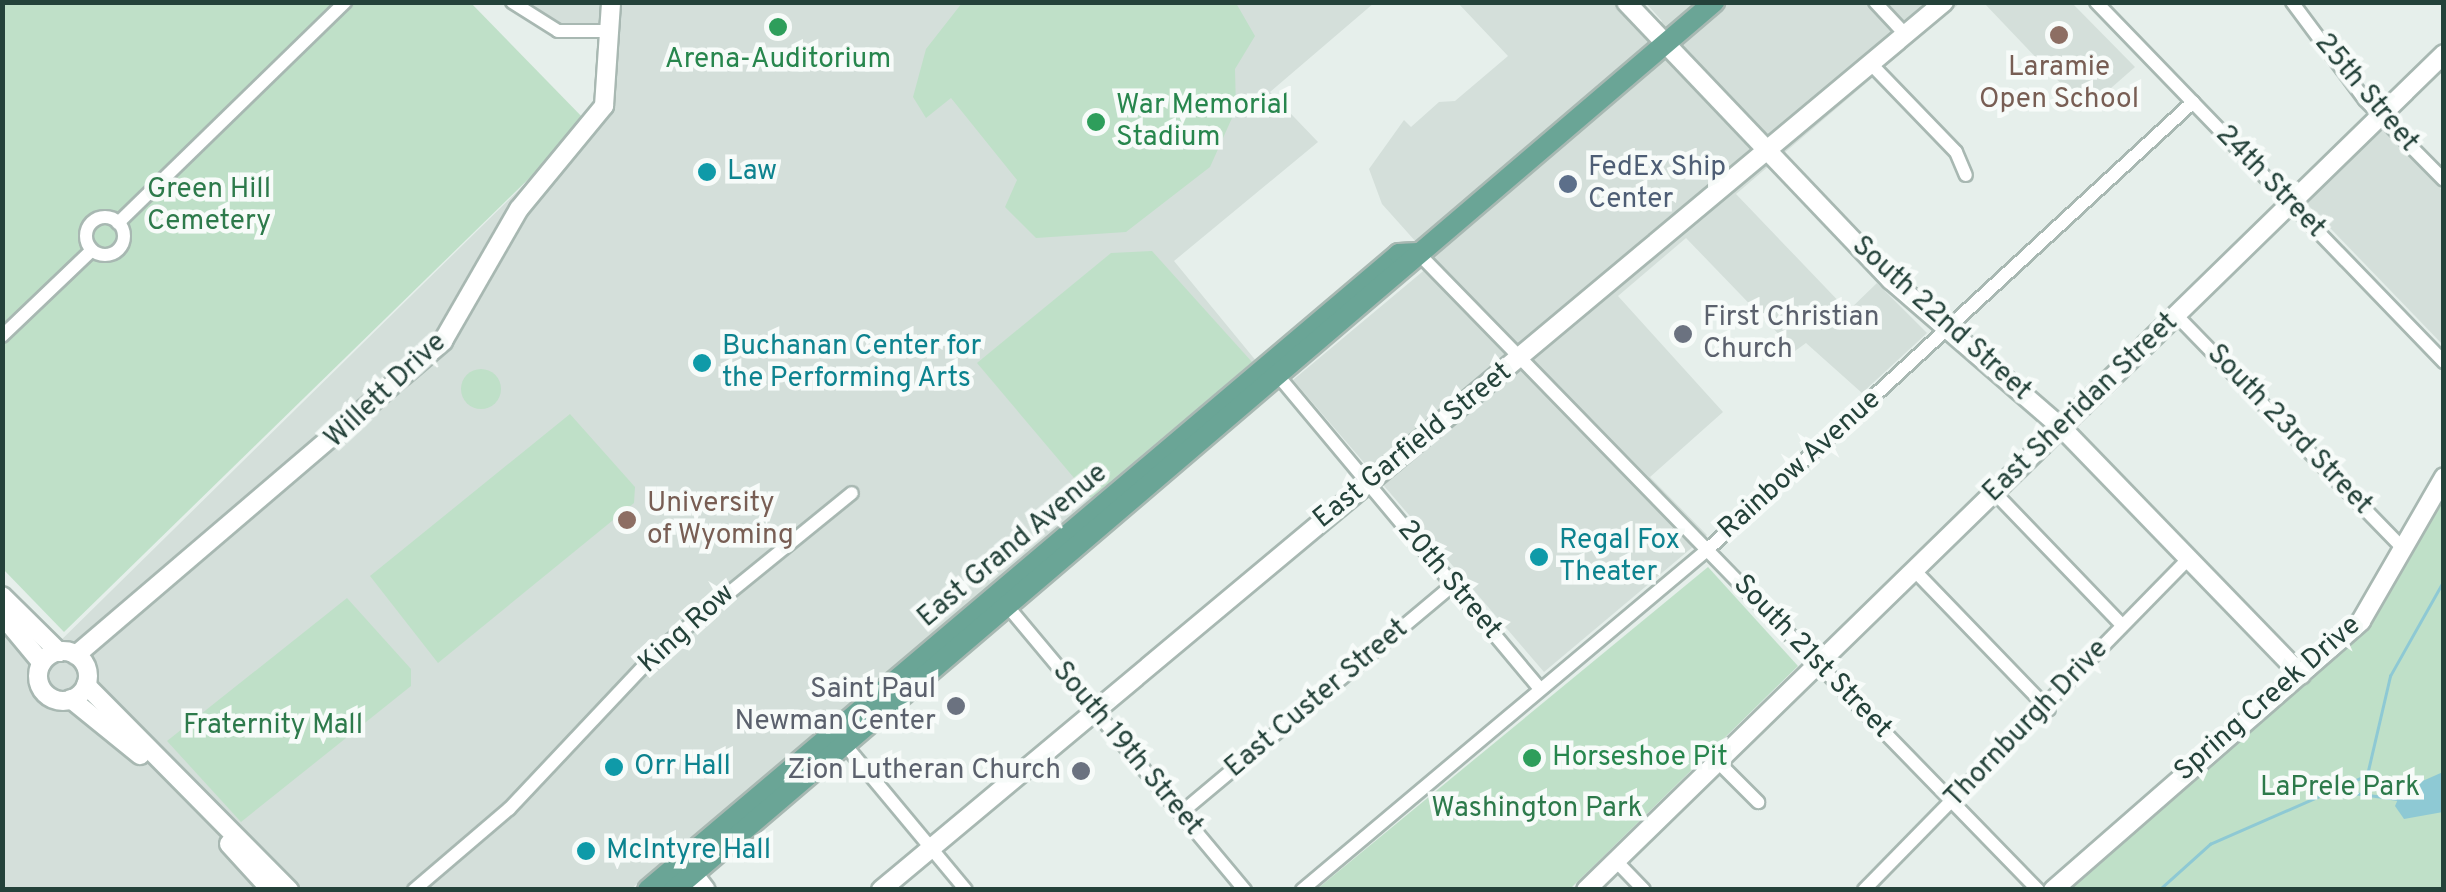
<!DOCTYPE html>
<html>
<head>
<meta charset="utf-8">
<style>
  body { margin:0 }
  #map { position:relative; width:2446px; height:892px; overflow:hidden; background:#e6efeb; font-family:Overpass,sans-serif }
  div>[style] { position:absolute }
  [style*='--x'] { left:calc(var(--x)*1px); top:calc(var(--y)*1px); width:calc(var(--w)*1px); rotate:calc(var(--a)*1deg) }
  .built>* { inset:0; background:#d4dfda }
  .green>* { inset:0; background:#bfe0c8 }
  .round { border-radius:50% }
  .water>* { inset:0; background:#8ec9d4 }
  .stream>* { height:2.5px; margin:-1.25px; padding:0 1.25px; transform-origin:1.25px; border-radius:1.25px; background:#8ec9d4 }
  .roads { filter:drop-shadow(2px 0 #a8b8b2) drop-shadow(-2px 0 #a8b8b2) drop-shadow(0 2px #a8b8b2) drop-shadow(0 -2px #a8b8b2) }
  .street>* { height:12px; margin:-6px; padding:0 6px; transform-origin:6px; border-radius:6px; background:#fff }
  .street>.ring { margin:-6px; padding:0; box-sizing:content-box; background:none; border:12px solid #fff; border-radius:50% }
  .secondary>* { height:18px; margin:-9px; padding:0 9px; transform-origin:9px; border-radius:9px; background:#fff }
  .secondary>.ring { margin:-9px; padding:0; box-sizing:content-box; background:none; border:18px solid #fff; border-radius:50% }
  .primary>* { height:20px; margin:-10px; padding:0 10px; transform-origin:10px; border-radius:10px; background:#6aa596 }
  .dots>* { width:28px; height:28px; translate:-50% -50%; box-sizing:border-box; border:5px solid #f7fbf9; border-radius:50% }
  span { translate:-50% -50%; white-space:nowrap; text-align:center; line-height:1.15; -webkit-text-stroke:9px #f7fbf9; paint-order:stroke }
  .leisure-label { font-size:28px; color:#27864d }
  .left { translate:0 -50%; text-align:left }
  .education-label { font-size:28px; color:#785e54 }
  .street-label { font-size:28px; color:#24423a }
  .service-label { font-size:28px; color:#4e5e75 }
  .culture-label { font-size:28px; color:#0d838f }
  .park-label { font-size:28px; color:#2d7a4b }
  .worship-label { font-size:28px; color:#5b616d }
  .right { translate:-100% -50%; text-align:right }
  .frame { position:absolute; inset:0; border:5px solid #24423a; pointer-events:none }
</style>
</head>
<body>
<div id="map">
  <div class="built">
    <div style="clip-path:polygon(515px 3px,1374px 3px,1270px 92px,1318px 142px,1174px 261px,1257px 362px,631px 889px,3px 889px,2px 610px,48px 653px,604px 106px,612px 31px,567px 33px)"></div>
    <div style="clip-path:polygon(1458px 3px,1626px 3px,1651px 32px,1662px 21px,1646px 3px,1960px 3px,1736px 194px,1848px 311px,1877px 283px,1927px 333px,1862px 393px,1806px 343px,1795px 351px,1686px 238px,1618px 296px,1723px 412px,1650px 477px,1707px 535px,1544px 672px,1293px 380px,1434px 262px,1382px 204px,1369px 169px,1404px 120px,1411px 127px,1439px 102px,1455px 101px,1508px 56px)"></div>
    <div style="clip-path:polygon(1984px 3px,2072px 3px,2135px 67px,2086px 110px)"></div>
    <div style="clip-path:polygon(2382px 127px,2443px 191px,2443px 345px,2305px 202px)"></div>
  </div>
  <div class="green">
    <div style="clip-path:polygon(2px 3px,471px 3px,587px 122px,64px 632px,3px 569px)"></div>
    <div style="clip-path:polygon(962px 3px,1236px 3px,1255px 36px,1235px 69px,1236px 109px,1210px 167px,1126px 232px,1036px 238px,1005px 207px,1017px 180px,951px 98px,926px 118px,913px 97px,926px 49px)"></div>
    <div style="clip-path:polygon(1152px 251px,1252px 362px,1091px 498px,977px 363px,1111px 253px)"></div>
    <div class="round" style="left:461px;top:369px;width:40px;height:40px"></div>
    <div style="clip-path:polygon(570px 414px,635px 487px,634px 503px,438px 663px,370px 576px)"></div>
    <div style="clip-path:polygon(2443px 495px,2443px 889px,2070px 890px,2355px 638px)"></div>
    <div style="clip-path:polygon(1708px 567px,1798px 666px,1570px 889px,1317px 889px)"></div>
    <div style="clip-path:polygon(347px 598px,411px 669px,411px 686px,241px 822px,167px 741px)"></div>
  </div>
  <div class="water">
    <div style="clip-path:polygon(2443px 772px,2443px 812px,2404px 819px,2395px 806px,2402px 790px)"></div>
  </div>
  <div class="stream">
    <div style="--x:2346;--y:792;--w:52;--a:7.7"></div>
    <div style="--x:2159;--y:890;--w:69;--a:-42"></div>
    <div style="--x:2210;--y:844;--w:171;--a:-23.7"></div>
    <div style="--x:2367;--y:775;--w:102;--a:-76.9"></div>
    <div style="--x:2390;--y:676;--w:110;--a:-60.6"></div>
  </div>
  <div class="roads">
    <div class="street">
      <div style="--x:512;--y:2;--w:54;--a:32.2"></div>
      <div style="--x:558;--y:31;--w:54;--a:0"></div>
      <div style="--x:1875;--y:2;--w:45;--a:46.8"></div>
      <div style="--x:2096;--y:2;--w:501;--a:45.97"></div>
      <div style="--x:2292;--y:2;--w:122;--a:53.3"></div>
      <div style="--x:2365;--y:100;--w:112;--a:45.4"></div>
      <div style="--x:1871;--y:64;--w:122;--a:46"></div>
      <div style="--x:1956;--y:152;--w:25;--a:67"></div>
      <div class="ring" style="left:86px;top:217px;width:26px;height:26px"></div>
      <div style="--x:118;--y:223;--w:317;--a:-44.2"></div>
      <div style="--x:1418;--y:253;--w:889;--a:45.77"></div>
      <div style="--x:2176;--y:315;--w:322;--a:45.8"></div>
      <div style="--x:2;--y:336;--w:124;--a:-43.7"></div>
      <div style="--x:1280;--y:378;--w:405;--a:50.1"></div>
      <div style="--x:1994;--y:492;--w:183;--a:46.1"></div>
      <div style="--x:1914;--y:570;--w:194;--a:46"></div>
      <div style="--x:1009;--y:608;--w:368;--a:50.1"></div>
      <div style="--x:846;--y:746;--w:187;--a:50.2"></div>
      <div style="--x:1718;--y:762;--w:57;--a:45"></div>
      <div style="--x:1181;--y:813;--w:355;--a:-40"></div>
      <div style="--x:1616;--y:861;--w:40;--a:46"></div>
      <div style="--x:414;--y:890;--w:125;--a:-40.5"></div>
      <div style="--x:509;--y:809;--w:220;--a:-46.7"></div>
      <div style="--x:660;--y:649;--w:247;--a:-39.1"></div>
      <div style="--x:1302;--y:890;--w:529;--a:-40.01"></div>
      <div style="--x:1707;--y:550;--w:661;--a:-42.67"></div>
      <div style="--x:1864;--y:890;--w:465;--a:-45.6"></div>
    </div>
    <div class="secondary">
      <div style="--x:1626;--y:2;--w:384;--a:46.4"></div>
      <div style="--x:1891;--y:280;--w:225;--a:40.9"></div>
      <div style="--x:2061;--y:427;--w:345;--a:45.9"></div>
      <div style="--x:2;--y:596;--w:80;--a:44.5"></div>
      <div style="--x:2;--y:615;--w:62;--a:50.2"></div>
      <div class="ring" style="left:38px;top:651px;width:32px;height:32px"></div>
      <div style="--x:76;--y:655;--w:483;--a:-40.5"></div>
      <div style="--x:443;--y:341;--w:152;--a:-60.1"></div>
      <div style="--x:519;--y:209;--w:134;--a:-50.5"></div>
      <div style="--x:604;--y:106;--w:104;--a:-86.1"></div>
      <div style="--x:86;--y:685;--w:289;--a:45.3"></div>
      <div style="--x:71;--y:699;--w:89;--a:39.1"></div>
      <div style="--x:229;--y:844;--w:62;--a:47.6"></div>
      <div style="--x:693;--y:873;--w:21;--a:53"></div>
      <div style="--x:881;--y:890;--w:1385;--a:-39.87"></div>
      <div style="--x:1586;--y:890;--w:1198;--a:-44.26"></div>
      <div style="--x:2053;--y:890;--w:409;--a:-41.1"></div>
      <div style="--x:2361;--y:621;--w:166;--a:-60"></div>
    </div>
    <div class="primary">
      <div style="--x:648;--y:890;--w:984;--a:-40.26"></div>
      <div style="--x:1399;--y:254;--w:19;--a:-3"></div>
      <div style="--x:674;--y:890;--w:1368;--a:-40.49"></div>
    </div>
  </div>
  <div class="dots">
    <div style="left:778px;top:27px;background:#2e9e5b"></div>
    <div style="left:2059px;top:35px;background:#8d6e63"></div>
    <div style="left:1096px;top:122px;background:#2e9e5b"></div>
    <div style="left:707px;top:172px;background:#0f9aa8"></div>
    <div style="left:1568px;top:184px;background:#5c6f8a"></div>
    <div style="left:1683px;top:334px;background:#6b7280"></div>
    <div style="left:702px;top:363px;background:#0f9aa8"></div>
    <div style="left:627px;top:520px;background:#8d6e63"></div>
    <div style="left:1539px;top:557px;background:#0f9aa8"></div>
    <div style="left:956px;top:706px;background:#6b7280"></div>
    <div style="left:1532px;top:758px;background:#2e9e5b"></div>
    <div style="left:614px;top:767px;background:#0f9aa8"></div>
    <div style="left:1081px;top:771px;background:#6b7280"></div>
    <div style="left:586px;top:851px;background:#0f9aa8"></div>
  </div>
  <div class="leisure-label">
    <span style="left:778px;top:60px">Arena-Auditorium</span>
    <span class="left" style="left:1116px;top:122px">War Memorial<br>Stadium</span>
    <span class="left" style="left:1552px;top:758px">Horseshoe Pit</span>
  </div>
  <div class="education-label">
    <span style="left:2059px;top:84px">Laramie<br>Open School</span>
    <span class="left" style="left:647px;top:520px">University<br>of Wyoming</span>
  </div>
  <div class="street-label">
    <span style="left:2366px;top:93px;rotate:50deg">25th Street</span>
    <span style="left:2270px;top:182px;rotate:46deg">24th Street</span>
    <span style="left:1941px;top:319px;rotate:42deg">South 22nd Street</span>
    <span style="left:386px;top:391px;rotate:-43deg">Willett Drive</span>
    <span style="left:2081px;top:408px;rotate:-44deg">East Sheridan Street</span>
    <span style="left:2289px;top:430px;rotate:46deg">South 23rd Street</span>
    <span style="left:1413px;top:446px;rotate:-39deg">East Garfield Street</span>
    <span style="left:1800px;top:465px;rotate:-42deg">Rainbow Avenue</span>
    <span style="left:1013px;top:546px;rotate:-40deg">East Grand Avenue</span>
    <span style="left:1449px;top:580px;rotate:50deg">20th Street</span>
    <span style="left:687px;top:629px;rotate:-42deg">King Row</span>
    <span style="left:1812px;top:657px;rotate:46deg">South 21st Street</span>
    <span style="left:1317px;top:699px;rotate:-40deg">East Custer Street</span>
    <span style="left:2268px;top:699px;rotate:-41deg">Spring Creek Drive</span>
    <span style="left:2027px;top:724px;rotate:-46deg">Thornburgh Drive</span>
    <span style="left:1127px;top:749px;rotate:50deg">South 19th Street</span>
  </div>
  <div class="service-label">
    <span class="left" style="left:1588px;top:184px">FedEx Ship<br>Center</span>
  </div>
  <div class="culture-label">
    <span class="left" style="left:727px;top:172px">Law</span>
    <span class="left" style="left:722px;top:363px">Buchanan Center for<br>the Performing Arts</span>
    <span class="left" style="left:1559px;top:557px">Regal Fox<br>Theater</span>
    <span class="left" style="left:634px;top:767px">Orr Hall</span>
    <span class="left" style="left:606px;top:851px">McIntyre Hall</span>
  </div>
  <div class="park-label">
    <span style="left:209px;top:206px">Green Hill<br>Cemetery</span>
    <span style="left:273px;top:726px">Fraternity Mall</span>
    <span style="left:2340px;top:788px">LaPrele Park</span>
    <span style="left:1537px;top:809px">Washington Park</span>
  </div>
  <div class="worship-label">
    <span class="left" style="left:1703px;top:334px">First Christian<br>Church</span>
    <span class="right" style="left:936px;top:706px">Saint Paul<br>Newman Center</span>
    <span class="right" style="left:1061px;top:771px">Zion Lutheran Church</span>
  </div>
  <div class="frame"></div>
</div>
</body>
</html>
